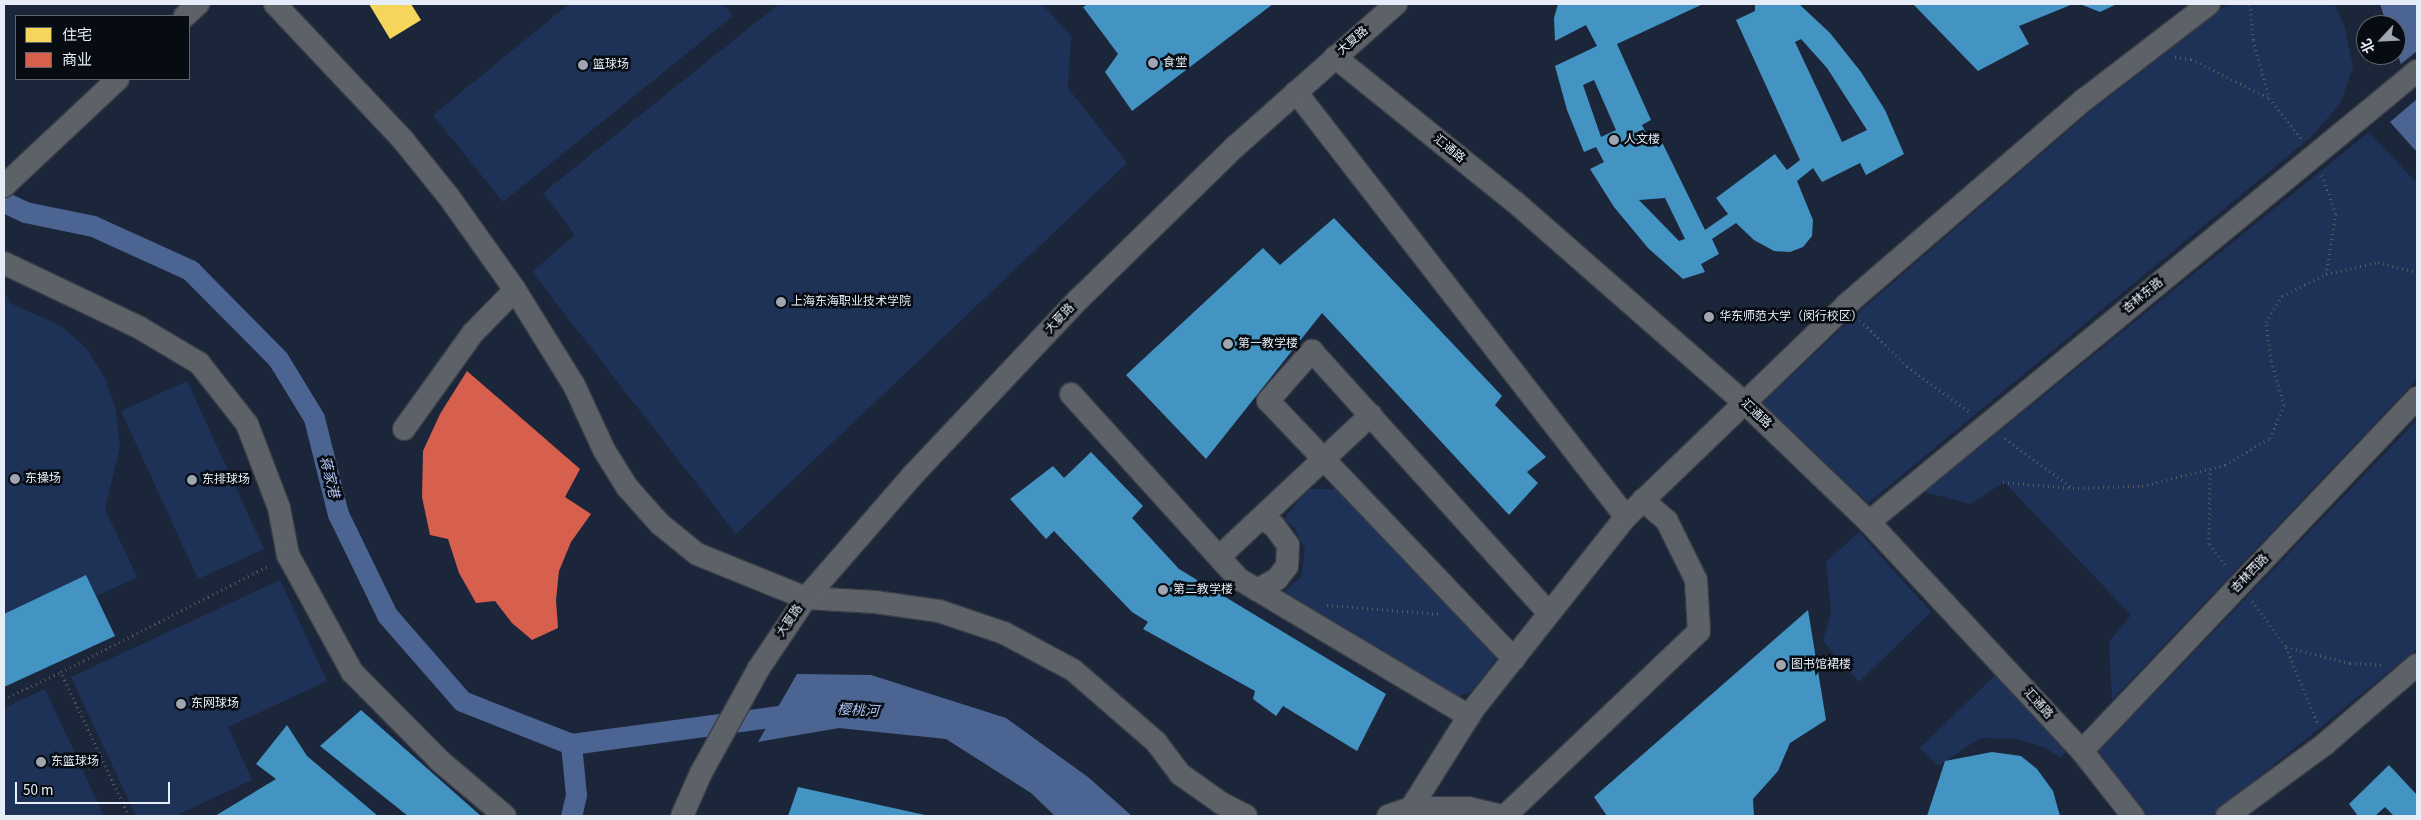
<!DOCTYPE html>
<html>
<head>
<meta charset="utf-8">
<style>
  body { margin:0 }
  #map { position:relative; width:2421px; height:820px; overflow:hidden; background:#1f232c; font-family:"Source Sans 3","Noto Sans SC",sans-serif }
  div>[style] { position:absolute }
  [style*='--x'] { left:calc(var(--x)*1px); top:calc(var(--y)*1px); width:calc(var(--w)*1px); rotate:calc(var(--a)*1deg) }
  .built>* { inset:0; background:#1c263b }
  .green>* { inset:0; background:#1e3157 }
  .water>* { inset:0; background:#4c6491 }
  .homes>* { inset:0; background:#f6d55c }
  .shops>* { inset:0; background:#d6604d }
  .schools>* { inset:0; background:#4393c3 }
  .canal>* { height:21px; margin:-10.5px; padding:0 10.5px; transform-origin:10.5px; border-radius:10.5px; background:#4c6491 }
  .path>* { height:3px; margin-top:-1.5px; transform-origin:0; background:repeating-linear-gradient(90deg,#565a61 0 1px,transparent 0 5px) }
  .roads { filter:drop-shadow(1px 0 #3a3e45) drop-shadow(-1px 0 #3a3e45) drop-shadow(0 1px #3a3e45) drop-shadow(0 -1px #3a3e45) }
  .minor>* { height:22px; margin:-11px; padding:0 11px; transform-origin:11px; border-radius:11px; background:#5d6168 }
  .dots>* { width:14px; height:14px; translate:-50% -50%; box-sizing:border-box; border:2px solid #070b12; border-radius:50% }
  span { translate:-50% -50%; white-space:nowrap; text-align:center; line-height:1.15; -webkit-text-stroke:5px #070b12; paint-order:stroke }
  .street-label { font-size:12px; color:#e6edf8 }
  .poi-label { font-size:12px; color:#e6edf8 }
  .left { translate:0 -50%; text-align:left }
  .water-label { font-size:14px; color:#aec6f2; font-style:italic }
  .frame { position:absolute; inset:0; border:5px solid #e6edf8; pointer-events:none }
  .legend { position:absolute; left:15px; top:15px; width:175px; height:65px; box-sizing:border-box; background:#070b12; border:1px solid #60656e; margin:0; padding:6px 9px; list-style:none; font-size:15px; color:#e6edf8 }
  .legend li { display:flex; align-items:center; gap:10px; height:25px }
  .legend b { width:25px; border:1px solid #60656e }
  .north { position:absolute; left:2356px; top:15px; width:50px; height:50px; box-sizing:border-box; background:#070b12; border:1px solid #60656e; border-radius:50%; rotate:245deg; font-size:14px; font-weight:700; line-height:20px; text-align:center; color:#e6edf8 }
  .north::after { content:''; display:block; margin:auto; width:18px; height:22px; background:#a0a6b1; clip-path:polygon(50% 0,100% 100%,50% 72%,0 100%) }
  .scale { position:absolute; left:15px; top:782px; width:155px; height:22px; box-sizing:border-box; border:2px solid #e6edf8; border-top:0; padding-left:6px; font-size:15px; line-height:18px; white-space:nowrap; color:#e6edf8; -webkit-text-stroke:4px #070b12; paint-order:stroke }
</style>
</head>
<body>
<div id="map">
  <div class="built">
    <div style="clip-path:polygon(evenodd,4px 4px,2417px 4px,2417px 816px,4px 816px,4px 4px,16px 16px,189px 16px,189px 79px,16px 79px,16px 16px,4px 4px,2366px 25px,2396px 25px,2396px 55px,2366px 55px,2366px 25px)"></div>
  </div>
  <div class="green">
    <div style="clip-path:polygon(569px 4px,723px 4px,733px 16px,503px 202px,433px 115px)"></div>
    <div style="clip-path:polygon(779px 4px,1042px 4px,1071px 36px,1068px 88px,1127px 163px,736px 534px,532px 272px,575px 235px,543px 193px)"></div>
    <div style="clip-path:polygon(2228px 4px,2334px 4px,2345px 27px,2353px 67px,2340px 104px,2311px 137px,1868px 503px,1762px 403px,1858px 313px,2092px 110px)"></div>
    <div style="clip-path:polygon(2369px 132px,2414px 180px,2417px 179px,2417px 379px,2112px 700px,2109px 642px,2131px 615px,2004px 482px,1971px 504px,1924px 492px)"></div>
    <div style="clip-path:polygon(4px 290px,10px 303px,61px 326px,86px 348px,105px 378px,116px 411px,120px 446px,105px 509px,137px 577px,97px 596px,86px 575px,4px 614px)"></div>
    <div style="clip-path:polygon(187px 381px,264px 549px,198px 579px,121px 411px)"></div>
    <div style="clip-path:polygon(2417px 420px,2417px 649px,2211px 816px,2145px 816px,2096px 754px)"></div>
    <div style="clip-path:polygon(1308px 489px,1336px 489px,1498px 656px,1472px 691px,1456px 697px,1282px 594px,1301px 577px,1305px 550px,1294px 527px,1284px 519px)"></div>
    <div style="clip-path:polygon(1859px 532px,1931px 612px,1859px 682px,1823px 641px,1831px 612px,1826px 562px)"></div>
    <div style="clip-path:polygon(280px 580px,327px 681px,228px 727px,252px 780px,175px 816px,136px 816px,71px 677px)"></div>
    <div style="clip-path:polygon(1996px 674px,2068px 751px,2060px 758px,2044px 747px,2016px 739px,1980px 738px,1938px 766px,1920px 748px)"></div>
    <div style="clip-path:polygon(45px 689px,104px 816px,4px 816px,4px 708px)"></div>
  </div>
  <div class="water">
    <div style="clip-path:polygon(2380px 4px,2417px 4px,2417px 51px,2401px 64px,2396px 51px,2396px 25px,2387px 25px)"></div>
    <div style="clip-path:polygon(2417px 99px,2417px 149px,2415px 150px,2390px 122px)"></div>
    <div style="clip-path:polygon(797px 674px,871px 675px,1006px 718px,1088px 777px,1132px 816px,1055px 816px,1031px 793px,946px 739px,839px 728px,758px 742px)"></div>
  </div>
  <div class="homes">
    <div style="clip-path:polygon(369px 4px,411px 4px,421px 20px,390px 39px)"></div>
  </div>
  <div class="shops">
    <div style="clip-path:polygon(467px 371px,580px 469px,565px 497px,591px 514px,571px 542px,559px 571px,556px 600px,558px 628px,532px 640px,512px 623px,495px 601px,476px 603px,459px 573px,448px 539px,430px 535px,422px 497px,423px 451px,440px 414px)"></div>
  </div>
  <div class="schools">
    <div style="clip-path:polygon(1088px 4px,1273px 4px,1132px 111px,1105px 72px,1118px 54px,1083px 7px)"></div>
    <div style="clip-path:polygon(evenodd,1558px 4px,1703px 4px,1617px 44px,1651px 120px,1642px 125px,1650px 142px,1660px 138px,1705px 230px,1728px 214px,1716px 198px,1775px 154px,1787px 170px,1800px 160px,1736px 20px,1755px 11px,1755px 4px,1799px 4px,1830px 33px,1861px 72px,1885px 110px,1904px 154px,1866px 175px,1860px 163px,1822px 182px,1813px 168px,1797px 181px,1813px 220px,1812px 236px,1803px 247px,1790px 252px,1774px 251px,1754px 240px,1736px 223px,1712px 239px,1719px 254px,1701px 264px,1705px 272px,1683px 279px,1648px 248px,1614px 207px,1590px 169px,1604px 162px,1596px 147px,1584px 152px,1567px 110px,1555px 66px,1597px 46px,1586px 25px,1555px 41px,1554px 18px,1558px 4px,1801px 39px,1827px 68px,1867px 130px,1842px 142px,1795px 42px,1801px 39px,1558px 4px,1594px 80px,1616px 130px,1601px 137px,1583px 85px,1594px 80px,1558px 4px,1665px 198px,1685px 239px,1679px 241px,1639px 200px,1665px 198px)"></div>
    <div style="clip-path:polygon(1913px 4px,2073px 4px,2019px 26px,2029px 44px,1978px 71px)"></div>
    <div style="clip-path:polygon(2080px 4px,2117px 4px,2100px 12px)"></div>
    <div style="clip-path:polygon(1334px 218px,1502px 396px,1495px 405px,1546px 457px,1527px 472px,1538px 483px,1509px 515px,1322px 313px,1206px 459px,1126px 375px,1263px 248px,1280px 265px)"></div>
    <div style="clip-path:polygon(1091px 452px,1143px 506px,1132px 518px,1179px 569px,1386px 694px,1357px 751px,1283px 706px,1276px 716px,1253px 699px,1255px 691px,1143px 629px,1148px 622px,1132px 612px,1054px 531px,1046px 539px,1010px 499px,1053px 466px,1064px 478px)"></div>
    <div style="clip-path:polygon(86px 575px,115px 636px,4px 687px,4px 614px)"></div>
    <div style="clip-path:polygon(1808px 610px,1826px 720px,1790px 743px,1778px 771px,1753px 799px,1754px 816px,1607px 816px,1594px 797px)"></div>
    <div style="clip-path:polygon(361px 710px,481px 816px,408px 816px,320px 746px)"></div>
    <div style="clip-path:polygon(287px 725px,307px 756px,378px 816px,215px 816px,276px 779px,256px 764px)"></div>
    <div style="clip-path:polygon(1992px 752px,2021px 756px,2037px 769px,2053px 791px,2060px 816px,1927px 816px,1945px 761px)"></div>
    <div style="clip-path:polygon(2389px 765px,2417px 795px,2417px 816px,2394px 816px,2385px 807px,2375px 816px,2358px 816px,2349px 804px)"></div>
    <div style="clip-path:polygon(798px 787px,925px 815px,925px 816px,788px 816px)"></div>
  </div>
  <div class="canal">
    <div style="--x:4;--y:202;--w:23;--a:25"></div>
    <div style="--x:25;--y:212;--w:69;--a:11.6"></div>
    <div style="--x:93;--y:226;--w:107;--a:24.4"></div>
    <div style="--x:190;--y:270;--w:125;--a:45.3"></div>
    <div style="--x:278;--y:359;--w:69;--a:58.6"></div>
    <div style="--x:314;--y:418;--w:99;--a:76"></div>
    <div style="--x:338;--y:514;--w:112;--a:64.1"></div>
    <div style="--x:387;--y:615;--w:114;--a:48.9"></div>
    <div style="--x:462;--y:701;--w:117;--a:21.5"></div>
    <div style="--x:571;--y:744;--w:51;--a:84.4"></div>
    <div style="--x:576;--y:795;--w:22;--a:103"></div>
    <div style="--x:571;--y:744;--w:232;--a:-7.7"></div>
  </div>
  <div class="path">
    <div style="--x:2250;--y:4;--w:36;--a:85"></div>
    <div style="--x:2253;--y:40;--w:59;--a:74.3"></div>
    <div style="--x:2175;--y:57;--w:16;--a:7"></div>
    <div style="--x:2191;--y:59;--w:87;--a:26.6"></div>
    <div style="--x:2269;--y:98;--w:53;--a:51.8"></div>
    <div style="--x:2322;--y:175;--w:41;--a:70.3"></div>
    <div style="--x:2336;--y:214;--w:61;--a:99.5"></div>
    <div style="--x:1860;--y:320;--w:66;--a:44.4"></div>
    <div style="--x:1907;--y:366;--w:78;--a:36.1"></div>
    <div style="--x:2005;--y:438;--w:84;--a:36.3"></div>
    <div style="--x:2210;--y:468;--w:76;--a:90.8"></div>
    <div style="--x:2209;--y:544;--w:30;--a:53"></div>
    <div style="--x:2003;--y:482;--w:70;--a:4.9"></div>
    <div style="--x:2073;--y:488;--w:69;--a:-1.7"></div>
    <div style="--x:2142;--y:486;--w:86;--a:-14.2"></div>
    <div style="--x:2225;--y:465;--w:52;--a:-31"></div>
    <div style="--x:2270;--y:438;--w:36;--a:-67"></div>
    <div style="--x:2284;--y:405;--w:47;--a:-106.1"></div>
    <div style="--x:2271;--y:360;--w:38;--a:-97"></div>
    <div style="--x:2266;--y:322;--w:31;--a:-58"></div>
    <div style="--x:2282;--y:296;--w:49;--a:-26.6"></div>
    <div style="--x:2326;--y:274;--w:53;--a:-13"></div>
    <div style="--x:2378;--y:262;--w:40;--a:14.4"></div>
    <div style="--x:2252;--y:601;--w:57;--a:53.5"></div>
    <div style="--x:2286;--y:647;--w:81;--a:67.5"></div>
    <div style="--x:1327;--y:605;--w:113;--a:4.6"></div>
    <div style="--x:2286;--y:647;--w:66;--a:14"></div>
    <div style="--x:2350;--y:663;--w:34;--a:3"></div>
    <div style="--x:4;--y:699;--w:63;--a:-25.3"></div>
    <div style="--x:129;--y:816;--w:159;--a:-115.3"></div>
    <div style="--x:61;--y:672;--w:235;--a:-27.1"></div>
  </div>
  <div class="roads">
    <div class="minor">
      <div style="--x:275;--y:4;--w:187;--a:46.7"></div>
      <div style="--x:403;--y:140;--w:73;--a:51.1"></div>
      <div style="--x:449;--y:197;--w:114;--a:54.6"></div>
      <div style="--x:515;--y:290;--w:112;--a:58.2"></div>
      <div style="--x:574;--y:385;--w:72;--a:65.2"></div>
      <div style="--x:604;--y:450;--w:44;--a:58.1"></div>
      <div style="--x:627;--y:487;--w:50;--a:48.3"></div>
      <div style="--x:660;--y:524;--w:48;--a:39"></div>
      <div style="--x:697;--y:554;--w:118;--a:22"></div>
      <div style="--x:806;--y:598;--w:69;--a:3.3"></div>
      <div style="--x:875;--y:602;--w:65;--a:8"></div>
      <div style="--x:939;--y:611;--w:69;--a:18.7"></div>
      <div style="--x:1004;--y:633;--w:78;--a:28.2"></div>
      <div style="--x:1073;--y:670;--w:110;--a:40.9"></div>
      <div style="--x:1156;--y:742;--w:40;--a:53"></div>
      <div style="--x:1180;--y:774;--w:50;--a:35.3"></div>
      <div style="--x:1221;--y:803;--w:28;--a:27"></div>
      <div style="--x:185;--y:16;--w:18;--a:-43"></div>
      <div style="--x:1335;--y:57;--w:231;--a:38.9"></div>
      <div style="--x:1515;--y:202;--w:307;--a:41.2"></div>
      <div style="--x:1746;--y:404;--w:170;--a:43.8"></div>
      <div style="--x:1869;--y:522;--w:313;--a:47.1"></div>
      <div style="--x:2082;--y:751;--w:83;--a:51.9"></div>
      <div style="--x:1296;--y:92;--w:538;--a:52.17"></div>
      <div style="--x:4;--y:186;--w:156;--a:-43.2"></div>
      <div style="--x:4;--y:263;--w:151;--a:25.5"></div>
      <div style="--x:140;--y:328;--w:69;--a:30.7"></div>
      <div style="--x:199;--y:363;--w:78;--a:51.8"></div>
      <div style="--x:247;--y:424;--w:90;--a:69.1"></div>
      <div style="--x:279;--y:508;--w:48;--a:79.2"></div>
      <div style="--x:288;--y:555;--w:133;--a:61.3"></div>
      <div style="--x:352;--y:672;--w:125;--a:45.3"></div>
      <div style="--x:440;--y:761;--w:85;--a:40.2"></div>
      <div style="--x:1071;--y:394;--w:250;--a:47.8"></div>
      <div style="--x:1239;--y:579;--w:268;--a:30.8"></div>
      <div style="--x:404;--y:429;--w:118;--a:-54.3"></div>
      <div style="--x:473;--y:333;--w:60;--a:-45.7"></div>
      <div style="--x:1869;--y:522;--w:710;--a:-39.45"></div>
      <div style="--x:1219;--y:557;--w:208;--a:-43.1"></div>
      <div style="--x:1257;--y:590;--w:23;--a:-29"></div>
      <div style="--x:1277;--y:579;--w:16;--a:-52"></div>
      <div style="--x:1287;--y:566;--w:21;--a:-87"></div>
      <div style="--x:1288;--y:545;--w:24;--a:-126"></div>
      <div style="--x:1274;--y:526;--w:15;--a:-148"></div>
      <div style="--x:1514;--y:659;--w:356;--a:-133.6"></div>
      <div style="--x:1268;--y:401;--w:67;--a:-48.7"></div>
      <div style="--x:1312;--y:351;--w:353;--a:47.9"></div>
      <div style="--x:2082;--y:751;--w:487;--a:-46.5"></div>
      <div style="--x:682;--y:816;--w:47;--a:-66.2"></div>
      <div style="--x:701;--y:773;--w:120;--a:-61.1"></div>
      <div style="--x:759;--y:668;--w:84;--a:-56.1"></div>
      <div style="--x:806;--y:598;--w:162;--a:-49"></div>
      <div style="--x:912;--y:476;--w:243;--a:-46.7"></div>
      <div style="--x:1079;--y:299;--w:219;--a:-44.3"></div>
      <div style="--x:1236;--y:146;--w:214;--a:-41.6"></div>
      <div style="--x:1388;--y:816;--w:24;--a:-19"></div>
      <div style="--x:1411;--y:808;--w:57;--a:0"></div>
      <div style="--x:1468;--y:808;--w:36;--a:13"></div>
      <div style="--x:1406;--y:816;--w:124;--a:-57.8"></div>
      <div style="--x:1472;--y:711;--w:248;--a:-51.6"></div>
      <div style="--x:1626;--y:517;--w:306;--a:-43.9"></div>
      <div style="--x:1846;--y:305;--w:316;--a:-40.8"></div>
      <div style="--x:2085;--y:99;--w:156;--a:-37.5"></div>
      <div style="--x:1505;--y:816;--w:268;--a:-43.6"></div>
      <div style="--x:1699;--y:631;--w:51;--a:-93.4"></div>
      <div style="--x:1696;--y:580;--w:66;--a:-116.2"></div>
      <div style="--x:1667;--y:521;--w:32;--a:-139"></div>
      <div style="--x:2227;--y:816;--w:122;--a:-36.3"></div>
      <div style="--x:2325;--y:744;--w:121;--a:-40.7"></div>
    </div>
  </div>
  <div class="dots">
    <div style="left:1153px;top:63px;background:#a0a6b1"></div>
    <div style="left:583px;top:65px;background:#a0a6b1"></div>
    <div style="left:1614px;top:140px;background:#a0a6b1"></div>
    <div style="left:781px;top:302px;background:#a0a6b1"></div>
    <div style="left:1709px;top:317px;background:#a0a6b1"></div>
    <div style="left:1228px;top:344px;background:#a0a6b1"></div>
    <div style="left:15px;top:479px;background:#a0a6b1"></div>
    <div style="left:192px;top:480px;background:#a0a6b1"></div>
    <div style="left:1163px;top:590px;background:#a0a6b1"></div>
    <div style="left:1781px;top:665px;background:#a0a6b1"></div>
    <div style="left:181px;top:704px;background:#a0a6b1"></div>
    <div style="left:41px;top:762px;background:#a0a6b1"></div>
  </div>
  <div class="street-label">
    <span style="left:1353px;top:41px;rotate:-41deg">大夏路</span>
    <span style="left:1449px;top:149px;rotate:39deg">汇通路</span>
    <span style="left:2143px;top:296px;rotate:-39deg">杏林东路</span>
    <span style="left:1060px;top:319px;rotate:-47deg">大夏路</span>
    <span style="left:1756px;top:414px;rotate:43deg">汇通路</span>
    <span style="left:2250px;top:574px;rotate:-46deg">杏林西路</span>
    <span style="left:790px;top:621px;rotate:-56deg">大夏路</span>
    <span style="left:2038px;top:704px;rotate:47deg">汇通路</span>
  </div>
  <div class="poi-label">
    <span class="left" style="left:1163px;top:63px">食堂</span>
    <span class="left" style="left:593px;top:65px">篮球场</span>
    <span class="left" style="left:1624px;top:140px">人文楼</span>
    <span class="left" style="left:791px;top:302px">上海东海职业技术学院</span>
    <span class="left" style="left:1719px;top:317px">华东师范大学（闵行校区）</span>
    <span class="left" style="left:1238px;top:344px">第一教学楼</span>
    <span class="left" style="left:25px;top:479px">东操场</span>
    <span class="left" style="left:202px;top:480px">东排球场</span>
    <span class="left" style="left:1173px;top:590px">第二教学楼</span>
    <span class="left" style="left:1791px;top:665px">图书馆裙楼</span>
    <span class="left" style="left:191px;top:704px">东网球场</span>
    <span class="left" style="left:51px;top:762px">东篮球场</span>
  </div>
  <div class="water-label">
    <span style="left:329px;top:477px;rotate:76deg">蒋家港</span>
    <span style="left:858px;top:711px;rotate:3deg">樱桃河</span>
  </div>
  <div class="frame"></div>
  <ul class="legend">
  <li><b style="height:14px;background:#f6d55c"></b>住宅</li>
  <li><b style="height:14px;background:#d6604d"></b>商业</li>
  </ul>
  <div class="north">北</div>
  <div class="scale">50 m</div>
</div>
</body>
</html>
